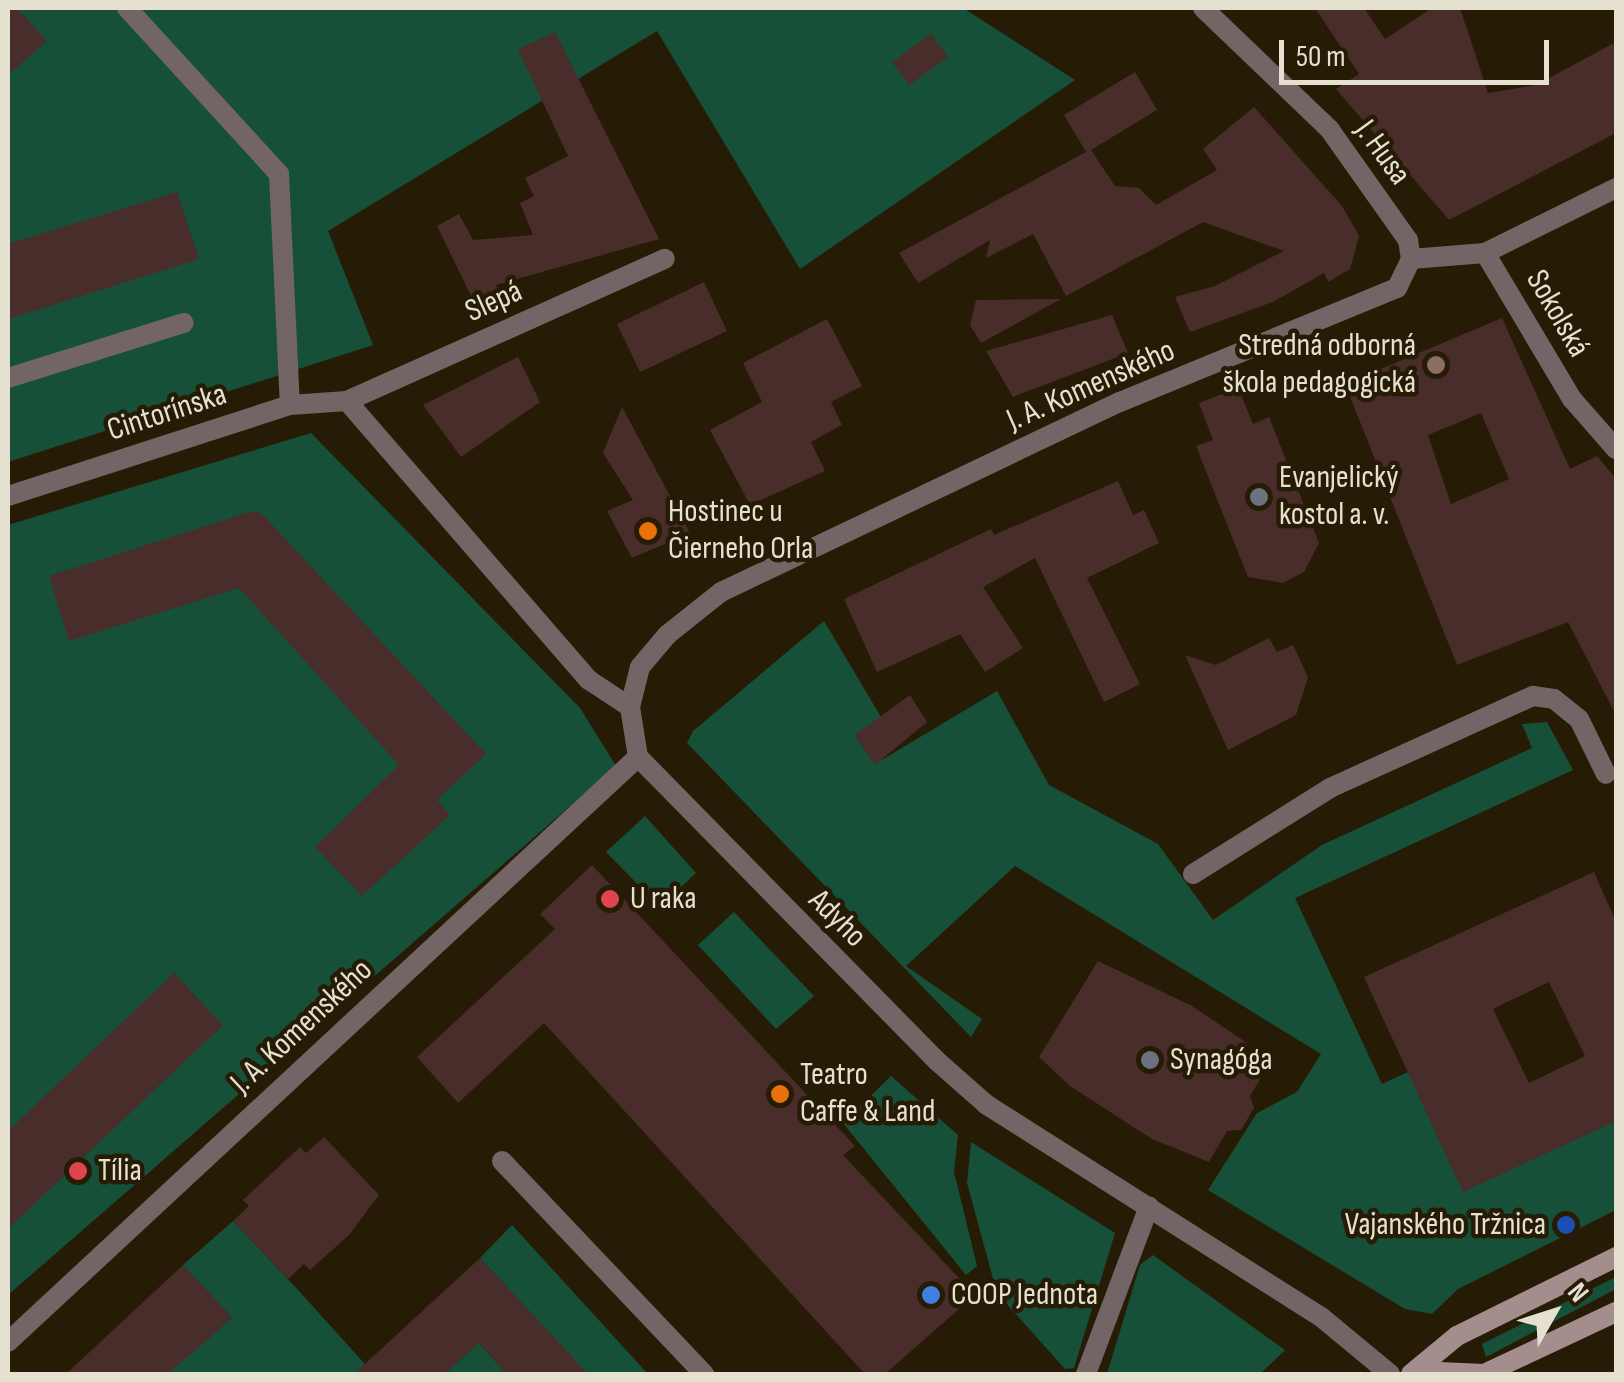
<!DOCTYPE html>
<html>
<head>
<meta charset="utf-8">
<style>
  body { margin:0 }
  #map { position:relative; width:1624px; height:1382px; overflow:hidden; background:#261c05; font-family:"Sofia Sans Condensed",sans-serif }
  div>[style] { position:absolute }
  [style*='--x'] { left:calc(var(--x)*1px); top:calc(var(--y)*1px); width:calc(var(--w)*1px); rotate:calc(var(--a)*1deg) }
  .green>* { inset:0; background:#175039 }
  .building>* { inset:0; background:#482d2a }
  .street>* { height:20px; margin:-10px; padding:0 10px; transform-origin:10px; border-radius:10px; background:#736565 }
  .secondary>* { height:20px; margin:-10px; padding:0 10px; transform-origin:10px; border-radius:10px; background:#a48d8d }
  .dots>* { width:28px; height:28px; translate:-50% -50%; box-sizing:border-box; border:5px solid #261c05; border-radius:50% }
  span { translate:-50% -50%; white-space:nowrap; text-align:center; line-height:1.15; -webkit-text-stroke:9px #261c05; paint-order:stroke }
  .street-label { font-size:32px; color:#e6e0d1 }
  .poi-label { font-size:32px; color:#e6e0d1 }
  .right { translate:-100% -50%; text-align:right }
  .left { translate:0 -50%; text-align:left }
  .frame { position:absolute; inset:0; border:10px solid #e6e0d1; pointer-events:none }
  .north { position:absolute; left:1504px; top:1262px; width:100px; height:100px; -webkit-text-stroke:8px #261c05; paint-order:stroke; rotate:51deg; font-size:28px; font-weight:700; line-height:40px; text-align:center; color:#e6e0d1 }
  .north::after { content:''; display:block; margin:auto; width:35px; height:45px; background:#e6e0d1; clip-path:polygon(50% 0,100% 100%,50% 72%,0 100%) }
  .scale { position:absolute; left:1279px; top:40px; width:270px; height:45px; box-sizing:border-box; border:5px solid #e6e0d1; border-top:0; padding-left:12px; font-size:30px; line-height:35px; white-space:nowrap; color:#e6e0d1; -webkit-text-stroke:8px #261c05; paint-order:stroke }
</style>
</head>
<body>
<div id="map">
  <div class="green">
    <div style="clip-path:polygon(8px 8px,963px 8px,1075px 80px,800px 269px,657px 31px,328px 231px,373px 345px,8px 462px)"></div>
    <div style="clip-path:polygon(311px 433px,580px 708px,616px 766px,8px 1295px,8px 525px)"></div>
    <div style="clip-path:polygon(824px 621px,881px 717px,855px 735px,875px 764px,997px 691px,1049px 785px,1158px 844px,1213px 920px,1322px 845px,1532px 748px,1522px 724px,1547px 722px,1573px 770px,1295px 898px,1382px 1084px,1408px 1072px,1463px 1191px,1616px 1121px,1616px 1210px,1458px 1289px,1432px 1314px,1405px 1309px,1208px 1190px,1257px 1113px,1297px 1092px,1321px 1054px,1015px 866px,906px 966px,982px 1019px,971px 1037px,687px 743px,693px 731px)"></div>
    <div style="clip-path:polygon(645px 816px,696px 873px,660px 907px,606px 852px)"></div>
    <div style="clip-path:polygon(734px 912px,814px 996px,776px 1029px,698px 945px)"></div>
    <div style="clip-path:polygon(891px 1076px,958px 1135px,954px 1172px,977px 1266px,966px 1275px,843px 1123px)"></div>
    <div style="clip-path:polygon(971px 1142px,1115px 1233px,1074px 1368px,1065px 1369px,997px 1293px,967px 1183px)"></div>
    <div style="clip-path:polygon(233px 1221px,288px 1279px,374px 1374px,167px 1374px,231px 1318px,183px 1265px)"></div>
    <div style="clip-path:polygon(512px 1225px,648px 1374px,587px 1374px,480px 1258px)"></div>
    <div style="clip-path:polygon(1153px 1255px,1285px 1350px,1260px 1374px,1107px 1374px,1140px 1265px)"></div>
    <div style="clip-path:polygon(1616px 1277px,1616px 1289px,1486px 1357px,1482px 1344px)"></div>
    <div style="clip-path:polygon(479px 1343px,507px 1374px,444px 1374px)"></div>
  </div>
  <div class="building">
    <div style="clip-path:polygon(8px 8px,17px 8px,47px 41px,8px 75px)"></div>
    <div style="clip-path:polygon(1315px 8px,1364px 8px,1385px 39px,1432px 8px,1460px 8px,1488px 93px,1536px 85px,1616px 42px,1616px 133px,1449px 220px,1336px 89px,1359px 74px)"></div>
    <div style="clip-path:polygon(555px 32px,659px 239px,496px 285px,500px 294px,475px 304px,437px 226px,459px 214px,473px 240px,533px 235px,520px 203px,534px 196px,525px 178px,568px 156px,518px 49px)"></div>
    <div style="clip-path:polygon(931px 34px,948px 57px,909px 85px,892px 62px)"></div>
    <div style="clip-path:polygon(1135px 72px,1157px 110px,1091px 150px,1115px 186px,1139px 188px,1156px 205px,1191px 185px,1217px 170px,1203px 149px,1254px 107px,1342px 206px,1359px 236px,1350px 269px,1328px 282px,1324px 273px,1273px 302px,1190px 332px,1175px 297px,1215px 286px,1284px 251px,1203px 222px,1066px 296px,1033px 234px,986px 258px,990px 240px,918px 283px,899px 253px,1086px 152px,1064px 115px)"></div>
    <div style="clip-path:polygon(177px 192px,199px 259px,8px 319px,8px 244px)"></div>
    <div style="clip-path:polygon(704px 282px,727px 331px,640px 372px,617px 324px)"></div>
    <div style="clip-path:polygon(1061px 299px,981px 343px,970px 325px,976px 300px)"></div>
    <div style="clip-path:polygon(1112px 315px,1128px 353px,1013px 397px,986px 351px)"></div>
    <div style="clip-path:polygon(evenodd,1502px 318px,1570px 469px,1597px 456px,1616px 479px,1616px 715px,1568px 622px,1457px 665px,1345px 384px,1502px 318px,1481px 413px,1509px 479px,1451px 504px,1428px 435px,1481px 413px)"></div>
    <div style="clip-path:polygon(827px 319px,862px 386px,831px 402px,842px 425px,811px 442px,825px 471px,750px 505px,710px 430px,762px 402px,743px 363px)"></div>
    <div style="clip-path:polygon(518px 357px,540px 402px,461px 457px,423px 405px)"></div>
    <div style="clip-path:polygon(1238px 388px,1253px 424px,1269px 417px,1319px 543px,1304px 572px,1283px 583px,1248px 577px,1196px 446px,1213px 440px,1199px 403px)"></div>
    <div style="clip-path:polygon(622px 407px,690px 533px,632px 558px,607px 511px,633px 500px,603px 453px)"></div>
    <div style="clip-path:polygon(1118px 481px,1133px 515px,1144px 510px,1159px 543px,1087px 578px,1140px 684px,1104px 702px,1035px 558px,983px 587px,1023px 648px,985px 672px,960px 634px,877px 672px,844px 599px,991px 529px,994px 535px)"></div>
    <div style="clip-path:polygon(253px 511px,262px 514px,486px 754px,437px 800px,450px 815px,362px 896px,315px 847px,399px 765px,239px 588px,69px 641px,49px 576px)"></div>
    <div style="clip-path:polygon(1269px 638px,1277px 652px,1293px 645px,1308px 677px,1296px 715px,1228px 750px,1185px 655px,1216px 665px)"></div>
    <div style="clip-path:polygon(910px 695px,927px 722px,875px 765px,855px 735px)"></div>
    <div style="clip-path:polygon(592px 865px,855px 1146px,843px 1155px,975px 1295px,885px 1374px,865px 1374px,544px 1023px,458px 1103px,417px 1057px,555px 929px,540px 914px)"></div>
    <div style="clip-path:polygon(evenodd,1594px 872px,1616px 922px,1616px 1121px,1463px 1192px,1364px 977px,1594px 872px,1549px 982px,1585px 1056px,1529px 1083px,1493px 1009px,1549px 982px)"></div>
    <div style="clip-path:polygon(1098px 961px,1192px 1006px,1247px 1043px,1243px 1050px,1268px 1066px,1250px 1096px,1254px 1108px,1241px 1130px,1227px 1131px,1209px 1162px,1152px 1139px,1070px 1086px,1039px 1057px)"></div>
    <div style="clip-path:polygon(174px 973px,223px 1025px,8px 1229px,8px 1131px)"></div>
    <div style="clip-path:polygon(324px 1137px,379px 1195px,349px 1235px,310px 1270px,304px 1264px,288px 1279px,233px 1221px,249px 1206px,243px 1200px,300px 1147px,306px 1153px)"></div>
    <div style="clip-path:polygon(480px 1258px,588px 1374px,507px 1374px,479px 1343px,444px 1374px,354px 1374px)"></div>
    <div style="clip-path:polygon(183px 1265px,232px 1317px,211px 1337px,167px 1374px,66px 1374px)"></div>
  </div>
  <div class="street">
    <div style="--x:127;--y:8;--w:225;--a:47.5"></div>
    <div style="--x:279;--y:174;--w:231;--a:87.3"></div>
    <div style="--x:1203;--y:8;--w:176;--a:43.8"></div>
    <div style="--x:1330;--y:130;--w:135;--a:54.7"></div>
    <div style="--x:1408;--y:240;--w:19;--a:81"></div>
    <div style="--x:1485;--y:253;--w:170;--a:59.2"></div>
    <div style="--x:1572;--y:399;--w:67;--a:48.7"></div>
    <div style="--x:8;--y:378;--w:184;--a:-17.4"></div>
    <div style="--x:347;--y:401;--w:369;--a:49.1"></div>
    <div style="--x:589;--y:680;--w:49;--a:33.4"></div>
    <div style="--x:8;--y:496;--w:296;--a:-17.9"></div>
    <div style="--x:290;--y:405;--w:57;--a:-4"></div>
    <div style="--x:347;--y:401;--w:348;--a:-24.1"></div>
    <div style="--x:1193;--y:874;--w:162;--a:-32.1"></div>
    <div style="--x:1330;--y:788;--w:223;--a:-24.4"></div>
    <div style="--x:1533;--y:696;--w:21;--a:8"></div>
    <div style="--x:1554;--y:699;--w:32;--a:39"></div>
    <div style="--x:1579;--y:719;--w:61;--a:63.9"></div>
    <div style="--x:502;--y:1161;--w:294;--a:46.5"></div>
    <div style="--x:8;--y:1342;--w:860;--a:-42.88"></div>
    <div style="--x:1086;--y:1374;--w:179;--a:-69.4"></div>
    <div style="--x:1390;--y:1374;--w:89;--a:-140.4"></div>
    <div style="--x:1321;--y:1317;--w:396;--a:-147.6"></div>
    <div style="--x:987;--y:1105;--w:67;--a:-138.7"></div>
    <div style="--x:937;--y:1061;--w:426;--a:-134.5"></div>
    <div style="--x:638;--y:757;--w:51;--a:-99.1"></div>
    <div style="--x:630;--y:707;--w:41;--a:-76"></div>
    <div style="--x:640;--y:667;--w:42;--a:-49.8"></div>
    <div style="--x:667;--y:635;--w:69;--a:-38.5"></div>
    <div style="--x:721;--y:592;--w:442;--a:-25.5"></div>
    <div style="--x:1120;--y:402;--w:300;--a:-22.4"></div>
    <div style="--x:1397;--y:288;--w:32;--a:-64"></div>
    <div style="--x:1411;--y:259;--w:74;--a:-4.6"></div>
    <div style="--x:1485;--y:253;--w:146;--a:-26.4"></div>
  </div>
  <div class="secondary">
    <div style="--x:1417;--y:1371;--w:67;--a:2.6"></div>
    <div style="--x:1484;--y:1374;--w:146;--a:-25.2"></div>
    <div style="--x:1411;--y:1374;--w:60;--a:-39.6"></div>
    <div style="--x:1457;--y:1336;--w:178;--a:-26.4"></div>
  </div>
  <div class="dots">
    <div style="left:1436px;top:365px;background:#8d6e63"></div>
    <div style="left:1259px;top:497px;background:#6b7280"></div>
    <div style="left:648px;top:531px;background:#e8710a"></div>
    <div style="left:610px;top:899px;background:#e0444e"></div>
    <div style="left:1150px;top:1060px;background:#6b7280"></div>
    <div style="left:780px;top:1094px;background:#e8710a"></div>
    <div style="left:78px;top:1171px;background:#e0444e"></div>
    <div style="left:1566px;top:1225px;background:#1a4fb4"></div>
    <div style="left:931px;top:1295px;background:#3f7fe0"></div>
  </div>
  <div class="street-label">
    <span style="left:1382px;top:153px;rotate:54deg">J. Husa</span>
    <span style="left:494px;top:302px;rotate:-24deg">Slepá</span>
    <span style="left:1557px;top:314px;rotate:60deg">Sokolská</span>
    <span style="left:1091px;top:386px;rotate:-24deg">J. A. Komenského</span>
    <span style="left:167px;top:413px;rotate:-18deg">Cintorínska</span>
    <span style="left:837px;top:919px;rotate:45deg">Adyho</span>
    <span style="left:302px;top:1027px;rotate:-43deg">J. A. Komenského</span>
  </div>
  <div class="poi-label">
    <span class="right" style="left:1416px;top:365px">Stredná odborná<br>škola pedagogická</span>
    <span class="left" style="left:1279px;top:497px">Evanjelický<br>kostol a. v.</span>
    <span class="left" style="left:668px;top:531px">Hostinec u<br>Čierneho Orla</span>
    <span class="left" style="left:630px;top:899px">U raka</span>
    <span class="left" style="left:1170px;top:1060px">Synagóga</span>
    <span class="left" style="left:800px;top:1094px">Teatro<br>Caffe &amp; Land</span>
    <span class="left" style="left:98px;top:1171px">Tília</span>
    <span class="right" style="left:1546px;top:1225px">Vajanského Tržnica</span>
    <span class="left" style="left:951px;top:1295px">COOP Jednota</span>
  </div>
  <div class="frame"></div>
  <div class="north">N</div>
  <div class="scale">50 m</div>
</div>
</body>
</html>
